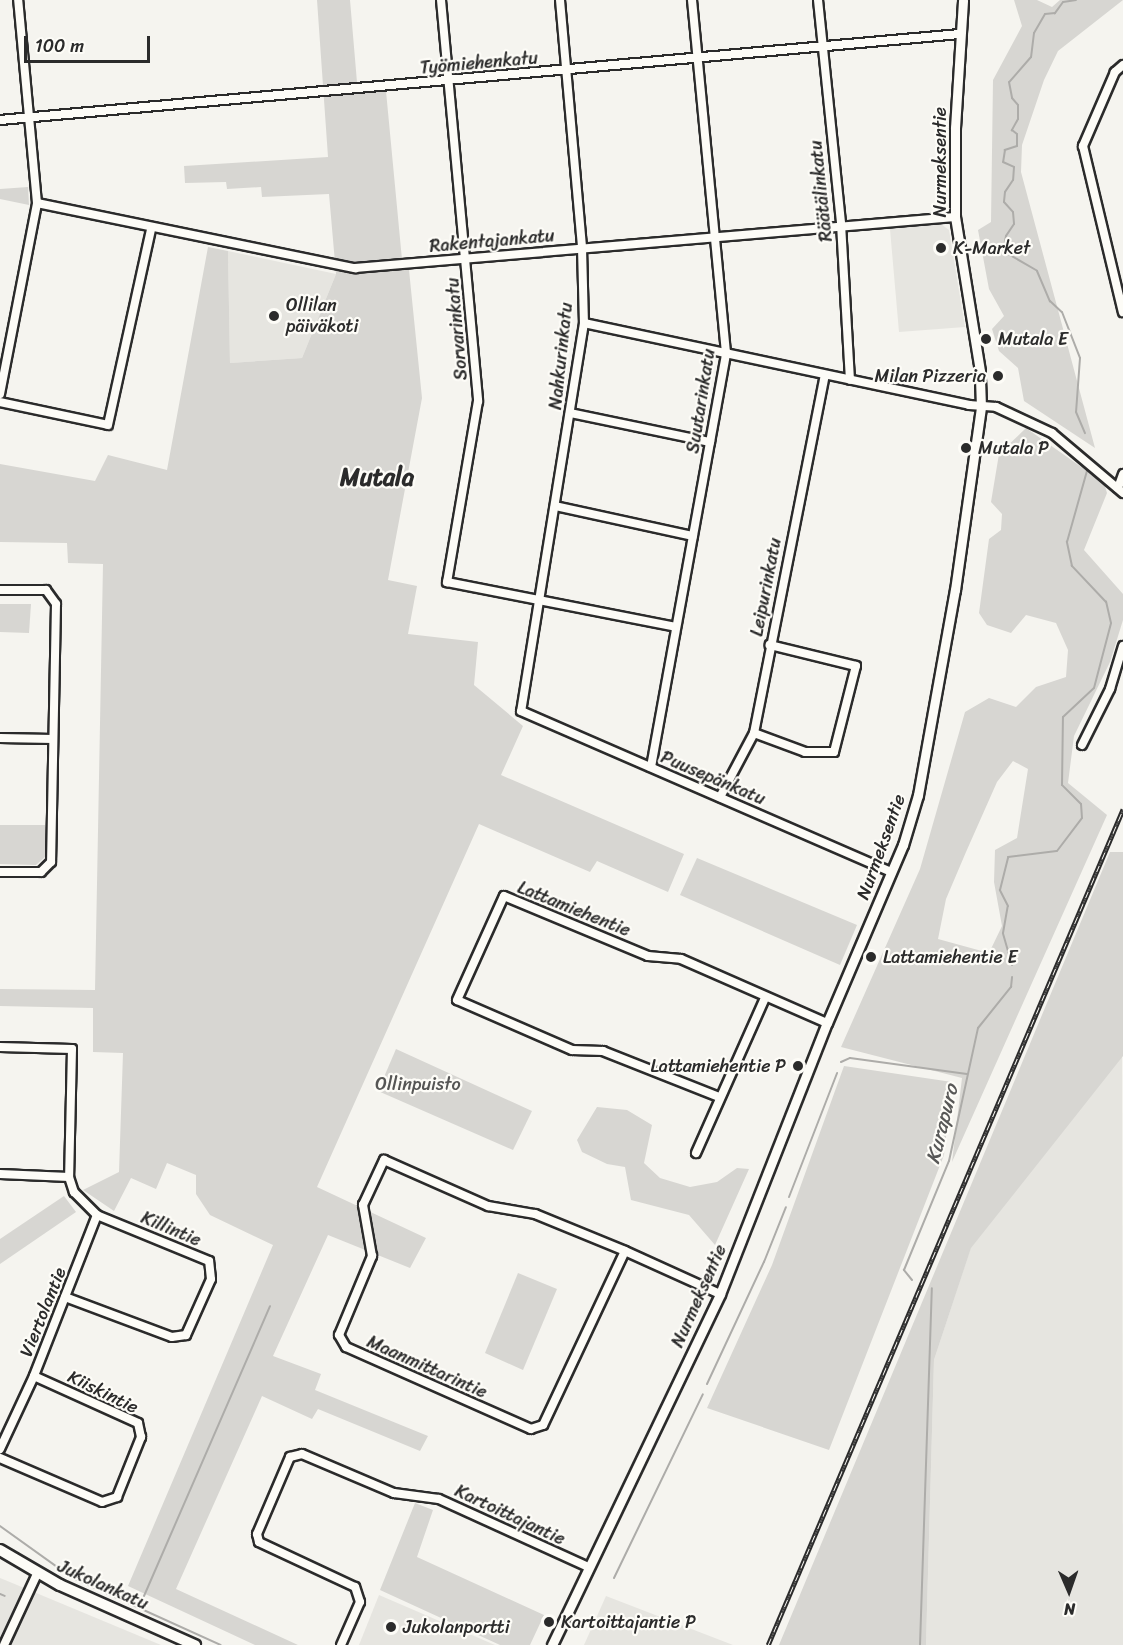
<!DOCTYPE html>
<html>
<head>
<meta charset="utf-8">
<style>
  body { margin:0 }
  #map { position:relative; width:1123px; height:1645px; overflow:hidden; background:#f5f4ef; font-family:Sriracha,sans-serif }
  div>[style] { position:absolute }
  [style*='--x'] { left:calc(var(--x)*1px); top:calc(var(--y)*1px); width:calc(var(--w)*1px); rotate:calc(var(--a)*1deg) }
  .built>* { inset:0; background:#e6e5e0 }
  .green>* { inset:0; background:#d7d6d2 }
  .stream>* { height:2px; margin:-1px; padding:0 1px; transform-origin:1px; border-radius:1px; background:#adaca9 }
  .roads { filter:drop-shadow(2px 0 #2b2b2b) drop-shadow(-2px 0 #2b2b2b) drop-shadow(0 2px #2b2b2b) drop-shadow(0 -2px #2b2b2b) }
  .minor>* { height:8px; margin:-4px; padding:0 4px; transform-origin:4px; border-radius:4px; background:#fdfcf7 }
  .tertiary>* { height:9px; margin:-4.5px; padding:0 4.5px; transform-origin:4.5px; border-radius:4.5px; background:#fdfcf7 }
  .secondary>* { height:10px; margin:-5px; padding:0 5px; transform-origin:5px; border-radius:5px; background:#fdfcf7 }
  .rail>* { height:4.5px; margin-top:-2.25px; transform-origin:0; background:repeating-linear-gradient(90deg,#fdfcf7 0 7px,#2b2b2b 0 14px); box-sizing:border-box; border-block:2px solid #2b2b2b }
  .dots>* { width:16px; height:16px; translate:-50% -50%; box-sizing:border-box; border:3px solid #fdfcf7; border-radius:50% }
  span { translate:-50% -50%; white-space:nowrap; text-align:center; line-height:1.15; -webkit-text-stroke:4.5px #fdfcf7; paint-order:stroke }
  .street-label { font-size:18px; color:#2b2b2b }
  .poi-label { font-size:18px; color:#2b2b2b }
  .left { translate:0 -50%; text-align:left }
  .right { translate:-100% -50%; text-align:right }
  .park-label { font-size:18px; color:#565655 }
  .water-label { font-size:20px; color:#585857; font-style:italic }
  .district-label { font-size:24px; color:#2b2b2b; font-weight:700 }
  .north { position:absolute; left:1039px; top:1561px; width:60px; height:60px; -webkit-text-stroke:4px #fdfcf7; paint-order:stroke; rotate:178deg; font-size:16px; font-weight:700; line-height:24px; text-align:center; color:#2b2b2b }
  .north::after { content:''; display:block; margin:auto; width:21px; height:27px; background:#2b2b2b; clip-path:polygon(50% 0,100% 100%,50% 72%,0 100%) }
  .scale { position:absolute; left:24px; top:36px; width:126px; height:27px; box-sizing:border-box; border:3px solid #2b2b2b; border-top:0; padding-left:8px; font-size:18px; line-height:21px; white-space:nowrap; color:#2b2b2b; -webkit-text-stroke:4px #fdfcf7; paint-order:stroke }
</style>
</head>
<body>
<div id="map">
  <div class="built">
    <div style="clip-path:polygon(941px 224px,949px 230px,965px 327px,899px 332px,890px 229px)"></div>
    <div style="clip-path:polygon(228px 251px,336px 274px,302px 358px,230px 363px)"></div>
    <div style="clip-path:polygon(1122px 1056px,1123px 1645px,926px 1645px,934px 1360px,971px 1247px)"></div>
    <div style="clip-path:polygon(0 1578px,5px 1580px,161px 1645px,0 1645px)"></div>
    <div style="clip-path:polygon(379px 1595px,495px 1645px,359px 1645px)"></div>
    <div style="clip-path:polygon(606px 1596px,733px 1645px,584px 1645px)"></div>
  </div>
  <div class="green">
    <div style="clip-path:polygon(317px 0,350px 0,358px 94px,386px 91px,403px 270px,409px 270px,422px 398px,388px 580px,417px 586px,408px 634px,478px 642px,474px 685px,523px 726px,501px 775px,684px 854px,668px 892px,597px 861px,590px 872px,479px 824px,317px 1187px,426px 1238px,410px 1268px,328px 1235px,273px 1356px,321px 1374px,315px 1390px,428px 1436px,420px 1451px,318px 1409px,312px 1419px,262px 1396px,176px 1589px,298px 1645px,255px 1645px,128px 1586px,273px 1245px,210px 1215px,196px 1194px,196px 1175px,167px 1163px,156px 1189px,131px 1178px,114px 1211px,83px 1190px,119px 1172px,123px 1053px,93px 1052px,93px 1008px,0 1006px,0 989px,95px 990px,103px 564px,68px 563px,67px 543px,0 542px,0 464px,95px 481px,108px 455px,167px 470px,208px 247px,228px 251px,230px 363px,302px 358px,336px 274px,329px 194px,262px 197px,261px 187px,227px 189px,226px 182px,185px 183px,184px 166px,328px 157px)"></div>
    <div style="clip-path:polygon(1014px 0,1037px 0,1052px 7px,1060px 0,1123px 0,1058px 51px,1044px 80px,1022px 145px,1021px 172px,1095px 448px,1024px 401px,1018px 368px,999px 351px,992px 329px,1004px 316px,989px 289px,978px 230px,991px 222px,993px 80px,1022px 26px)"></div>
    <div style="clip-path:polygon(28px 187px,29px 205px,0 199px,0 189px)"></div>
    <div style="clip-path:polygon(evenodd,1026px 428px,1104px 483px,1107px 493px,1084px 550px,1123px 594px,1123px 620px,1110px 662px,1074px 736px,1068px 783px,1107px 815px,952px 1162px,962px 1078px,841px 1047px,920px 869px,965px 712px,989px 698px,1016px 707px,1036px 687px,1066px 677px,1068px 650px,1056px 623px,1026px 615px,1011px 633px,987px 625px,979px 613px,989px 539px,1001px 530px,1002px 514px,991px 502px,999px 454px,1026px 428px,1013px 761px,1028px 769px,1017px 838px,995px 850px,994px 882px,1002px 926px,989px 953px,938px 939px,946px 899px,966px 852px,997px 782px,1013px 761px)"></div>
    <div style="clip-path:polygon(0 604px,31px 604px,29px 633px,0 632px)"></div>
    <div style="clip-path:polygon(0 825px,45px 825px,45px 857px,36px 865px,0 864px)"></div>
    <div style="clip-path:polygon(1110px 852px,1123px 852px,1123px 1056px,971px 1248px,934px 1360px,926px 1645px,779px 1645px)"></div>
    <div style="clip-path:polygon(697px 858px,857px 925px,840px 965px,680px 895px)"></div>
    <div style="clip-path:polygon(396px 1049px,532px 1111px,513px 1150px,378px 1091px)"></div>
    <div style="clip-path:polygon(844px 1066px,952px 1082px,944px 1155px,829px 1450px,707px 1408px,772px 1265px)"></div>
    <div style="clip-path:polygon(597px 1107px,627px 1110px,652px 1125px,644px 1163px,660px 1178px,690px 1187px,717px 1182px,737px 1168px,749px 1169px,715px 1245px,689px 1215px,631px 1200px,625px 1167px,607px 1164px,582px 1152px,577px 1140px)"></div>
    <div style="clip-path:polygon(64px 1196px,76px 1212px,0 1264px,0 1239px)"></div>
    <div style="clip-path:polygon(518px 1273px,557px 1289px,523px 1370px,485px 1353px)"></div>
    <div style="clip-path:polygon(415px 1503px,433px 1510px,417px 1557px,544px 1615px,530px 1645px,500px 1645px,380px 1590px)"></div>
  </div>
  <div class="stream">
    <div style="--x:1076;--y:0;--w:13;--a:171"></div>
    <div style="--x:1063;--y:2;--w:14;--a:126"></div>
    <div style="--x:1055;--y:13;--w:10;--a:174"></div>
    <div style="--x:1045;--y:14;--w:22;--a:120"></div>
    <div style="--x:1034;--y:33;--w:24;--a:97"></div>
    <div style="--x:1031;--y:57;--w:33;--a:131"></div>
    <div style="--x:1009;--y:82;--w:16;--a:79"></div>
    <div style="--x:1012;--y:98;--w:9;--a:49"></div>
    <div style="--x:1018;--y:105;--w:14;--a:90"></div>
    <div style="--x:1018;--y:119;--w:13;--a:119"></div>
    <div style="--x:1012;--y:130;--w:6;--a:39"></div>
    <div style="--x:1017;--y:134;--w:12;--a:90"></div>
    <div style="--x:1017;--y:146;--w:13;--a:162"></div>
    <div style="--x:1005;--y:150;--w:12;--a:99"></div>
    <div style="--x:1003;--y:162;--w:12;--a:24"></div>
    <div style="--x:1014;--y:167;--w:13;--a:94"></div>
    <div style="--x:1013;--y:180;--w:14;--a:124"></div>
    <div style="--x:1005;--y:192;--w:10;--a:96"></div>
    <div style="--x:1004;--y:202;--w:13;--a:48"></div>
    <div style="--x:1013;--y:212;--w:12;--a:85"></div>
    <div style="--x:1014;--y:224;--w:14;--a:124"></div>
    <div style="--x:1006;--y:236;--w:15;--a:101"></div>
    <div style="--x:1003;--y:251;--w:39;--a:30"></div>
    <div style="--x:1037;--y:271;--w:33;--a:67"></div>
    <div style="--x:1050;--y:301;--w:16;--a:43"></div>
    <div style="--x:1062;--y:312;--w:49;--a:68.6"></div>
    <div style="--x:1080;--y:358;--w:54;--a:94.2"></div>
    <div style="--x:1076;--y:412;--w:23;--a:67"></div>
    <div style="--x:1012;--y:965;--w:33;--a:-106"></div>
    <div style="--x:1003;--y:933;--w:27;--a:-80"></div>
    <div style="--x:1008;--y:906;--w:18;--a:-117"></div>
    <div style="--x:1000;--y:890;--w:34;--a:-76"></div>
    <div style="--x:1008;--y:857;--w:49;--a:-7"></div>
    <div style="--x:1057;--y:851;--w:41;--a:-52.9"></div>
    <div style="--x:1082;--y:818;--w:14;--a:-94"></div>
    <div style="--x:1081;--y:804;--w:27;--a:-135"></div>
    <div style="--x:1062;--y:785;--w:68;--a:-89.2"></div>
    <div style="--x:1063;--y:717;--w:42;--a:-43.1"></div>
    <div style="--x:1094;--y:688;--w:67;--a:-75.3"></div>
    <div style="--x:1111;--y:623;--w:22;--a:-103"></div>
    <div style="--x:1106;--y:602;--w:50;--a:-133.4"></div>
    <div style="--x:1072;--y:566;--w:25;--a:-102"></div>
    <div style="--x:1067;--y:542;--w:74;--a:-74.3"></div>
    <div style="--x:841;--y:1062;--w:10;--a:-24"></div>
    <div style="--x:850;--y:1058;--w:118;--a:7.8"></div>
    <div style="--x:789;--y:1197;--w:133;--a:-68.8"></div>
    <div style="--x:912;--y:1280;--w:13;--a:-129"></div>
    <div style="--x:904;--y:1270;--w:118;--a:-67.6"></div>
    <div style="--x:949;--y:1161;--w:136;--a:-77.7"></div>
    <div style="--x:978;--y:1028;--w:53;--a:-51.2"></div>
    <div style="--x:1011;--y:987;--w:10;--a:-84"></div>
    <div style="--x:707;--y:1384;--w:135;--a:-65"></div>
    <div style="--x:764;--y:1262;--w:59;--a:-68.2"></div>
    <div style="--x:0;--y:1526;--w:74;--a:35.6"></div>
    <div style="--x:73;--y:1578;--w:162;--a:24.4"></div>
    <div style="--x:614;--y:1578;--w:204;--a:-64.2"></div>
    <div style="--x:0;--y:1594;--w:5;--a:22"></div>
    <div style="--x:144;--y:1596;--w:316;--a:-66.5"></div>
    <div style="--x:920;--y:1645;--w:357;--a:-88.1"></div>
  </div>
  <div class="roads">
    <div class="minor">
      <div style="--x:441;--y:0;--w:403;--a:84.7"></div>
      <div style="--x:478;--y:401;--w:184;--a:99.7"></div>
      <div style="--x:447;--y:582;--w:233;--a:11.1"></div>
      <div style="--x:560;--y:0;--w:249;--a:84.9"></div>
      <div style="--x:582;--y:248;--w:75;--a:88.5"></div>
      <div style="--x:584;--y:323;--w:393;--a:99.2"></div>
      <div style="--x:521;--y:711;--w:404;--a:23.5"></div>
      <div style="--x:818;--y:0;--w:225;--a:84.1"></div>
      <div style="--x:841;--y:224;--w:156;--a:86.7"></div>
      <div style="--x:1123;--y:65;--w:11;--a:139"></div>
      <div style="--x:1115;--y:72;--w:81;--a:113.4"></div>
      <div style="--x:1083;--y:146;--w:171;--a:76.5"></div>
      <div style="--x:0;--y:120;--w:964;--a:-5.12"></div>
      <div style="--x:37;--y:203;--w:325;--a:11.6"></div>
      <div style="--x:355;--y:268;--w:602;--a:-4.86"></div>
      <div style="--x:584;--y:323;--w:394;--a:12"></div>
      <div style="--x:969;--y:405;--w:27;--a:4"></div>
      <div style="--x:996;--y:407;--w:62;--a:24.9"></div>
      <div style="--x:1052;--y:433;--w:93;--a:40.2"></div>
      <div style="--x:0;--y:394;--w:195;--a:-79"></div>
      <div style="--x:37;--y:203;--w:204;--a:-95.3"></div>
      <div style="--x:0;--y:402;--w:110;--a:12"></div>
      <div style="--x:108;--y:425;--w:201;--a:-77.6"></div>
      <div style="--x:570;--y:413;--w:143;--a:11.7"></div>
      <div style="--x:1118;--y:488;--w:15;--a:-70"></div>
      <div style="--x:555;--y:506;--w:141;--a:12.3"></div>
      <div style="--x:0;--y:590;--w:46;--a:0"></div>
      <div style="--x:46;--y:590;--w:17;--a:54"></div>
      <div style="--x:56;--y:604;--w:258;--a:91.1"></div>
      <div style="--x:51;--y:862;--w:14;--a:135"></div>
      <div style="--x:41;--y:872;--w:41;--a:180"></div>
      <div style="--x:754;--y:733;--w:54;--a:20.4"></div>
      <div style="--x:805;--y:752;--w:29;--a:0"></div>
      <div style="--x:834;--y:752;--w:89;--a:-75.7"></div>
      <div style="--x:856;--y:666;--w:89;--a:-166.3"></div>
      <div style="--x:0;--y:738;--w:53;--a:1.1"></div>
      <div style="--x:1082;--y:745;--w:63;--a:-63.4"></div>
      <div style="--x:1110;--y:689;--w:45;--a:-73.2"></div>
      <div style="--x:651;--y:767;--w:421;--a:-79.7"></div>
      <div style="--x:726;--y:353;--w:355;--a:-95.5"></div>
      <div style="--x:720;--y:797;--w:72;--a:-62"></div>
      <div style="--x:754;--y:733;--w:365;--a:-78.8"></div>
      <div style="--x:0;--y:1047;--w:72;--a:1.6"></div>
      <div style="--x:72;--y:1049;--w:128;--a:91.3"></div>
      <div style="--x:719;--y:1097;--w:125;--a:-158.4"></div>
      <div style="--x:603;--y:1051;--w:31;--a:-178"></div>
      <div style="--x:572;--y:1050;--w:125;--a:-156.5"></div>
      <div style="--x:457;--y:1000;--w:114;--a:-65.7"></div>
      <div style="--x:504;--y:896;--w:156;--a:22.6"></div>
      <div style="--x:648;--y:956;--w:33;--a:5"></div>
      <div style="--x:681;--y:959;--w:159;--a:23.7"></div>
      <div style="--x:696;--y:1153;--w:170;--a:-66"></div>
      <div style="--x:0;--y:1174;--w:69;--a:2.5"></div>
      <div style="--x:69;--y:1177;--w:16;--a:72"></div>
      <div style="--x:74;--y:1192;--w:33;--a:45"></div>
      <div style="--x:97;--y:1215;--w:173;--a:111.4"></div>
      <div style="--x:34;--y:1376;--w:81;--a:115"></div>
      <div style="--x:625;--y:1251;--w:192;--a:115.2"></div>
      <div style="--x:543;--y:1425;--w:13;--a:162"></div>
      <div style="--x:531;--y:1429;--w:202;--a:-156.1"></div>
      <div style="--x:346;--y:1347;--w:14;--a:-120"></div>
      <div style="--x:339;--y:1335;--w:86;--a:-67.3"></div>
      <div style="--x:372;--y:1256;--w:52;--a:-100"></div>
      <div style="--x:363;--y:1205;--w:50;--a:-65"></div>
      <div style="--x:384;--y:1160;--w:114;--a:23.9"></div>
      <div style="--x:488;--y:1206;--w:48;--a:9.7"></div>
      <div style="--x:535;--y:1214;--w:97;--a:22.3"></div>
      <div style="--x:625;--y:1251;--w:104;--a:24.4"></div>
      <div style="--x:65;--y:1297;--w:114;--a:20.5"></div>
      <div style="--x:172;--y:1337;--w:14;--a:-8"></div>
      <div style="--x:186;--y:1335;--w:61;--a:-65.9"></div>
      <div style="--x:211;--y:1279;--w:18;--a:-96"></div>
      <div style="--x:209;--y:1261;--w:121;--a:-157.7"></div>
      <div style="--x:0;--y:1458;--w:111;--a:23.3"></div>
      <div style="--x:102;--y:1502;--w:16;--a:-18"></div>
      <div style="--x:117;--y:1497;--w:65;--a:-68.2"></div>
      <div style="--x:141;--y:1437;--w:14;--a:-102"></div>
      <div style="--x:138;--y:1423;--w:114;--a:-155.7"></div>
      <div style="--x:4;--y:1645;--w:78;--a:-65.1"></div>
      <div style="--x:341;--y:1645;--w:47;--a:-66.2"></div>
      <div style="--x:360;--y:1602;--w:16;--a:-108"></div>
      <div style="--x:355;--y:1587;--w:106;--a:-154.9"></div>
      <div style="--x:259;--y:1542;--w:8;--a:-104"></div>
      <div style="--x:257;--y:1534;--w:84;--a:-66.8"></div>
      <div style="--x:290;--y:1457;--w:12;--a:-14"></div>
      <div style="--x:302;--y:1454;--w:100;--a:23"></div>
      <div style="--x:394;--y:1493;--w:45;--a:7.6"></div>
      <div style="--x:439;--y:1499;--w:164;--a:24.5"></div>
    </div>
    <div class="tertiary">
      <div style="--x:552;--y:1645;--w:389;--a:-64.4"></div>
      <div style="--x:720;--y:1294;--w:291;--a:-68.5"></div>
      <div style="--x:827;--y:1023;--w:194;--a:-66.9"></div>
      <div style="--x:903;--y:845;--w:52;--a:-73.3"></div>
      <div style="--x:918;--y:795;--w:208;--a:-79.8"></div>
      <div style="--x:955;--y:590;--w:185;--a:-81.9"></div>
      <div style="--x:981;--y:407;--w:36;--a:-92"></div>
      <div style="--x:980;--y:371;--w:156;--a:-99.2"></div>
      <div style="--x:955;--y:217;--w:89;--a:-90"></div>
      <div style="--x:955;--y:128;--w:128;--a:-86.4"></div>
    </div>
    <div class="secondary">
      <div style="--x:0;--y:1550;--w:69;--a:30.3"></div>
      <div style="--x:60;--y:1585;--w:148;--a:24"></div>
    </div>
  </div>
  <div class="rail">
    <div style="--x:768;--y:1645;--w:908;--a:-66.99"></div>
  </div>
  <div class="dots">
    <div style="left:941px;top:248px;background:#2b2b2b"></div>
    <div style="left:274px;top:316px;background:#2b2b2b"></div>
    <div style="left:986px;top:339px;background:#2b2b2b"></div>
    <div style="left:998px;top:376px;background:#2b2b2b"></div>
    <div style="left:966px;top:448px;background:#2b2b2b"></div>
    <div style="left:871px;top:957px;background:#2b2b2b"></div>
    <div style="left:798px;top:1066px;background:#2b2b2b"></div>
    <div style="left:549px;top:1622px;background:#2b2b2b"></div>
    <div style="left:391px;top:1627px;background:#2b2b2b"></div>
  </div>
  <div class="street-label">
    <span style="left:479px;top:63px;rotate:-5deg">Työmiehenkatu</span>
    <span style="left:940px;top:162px;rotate:-90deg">Nurmeksentie</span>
    <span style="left:821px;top:191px;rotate:-96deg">Räätälinkatu</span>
    <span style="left:492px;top:241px;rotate:-5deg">Rakentajankatu</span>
    <span style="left:457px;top:329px;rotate:-95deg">Sorvarinkatu</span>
    <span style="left:561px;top:356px;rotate:-84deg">Nahkurinkatu</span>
    <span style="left:701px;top:401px;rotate:-81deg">Suutarinkatu</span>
    <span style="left:766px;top:587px;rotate:-79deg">Leipurinkatu</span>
    <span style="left:713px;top:778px;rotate:23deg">Puusepänkatu</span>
    <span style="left:881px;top:847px;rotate:-70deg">Nurmeksentie</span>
    <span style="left:574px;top:909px;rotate:22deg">Lattamiehentie</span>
    <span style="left:171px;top:1229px;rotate:23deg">Killintie</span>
    <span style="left:699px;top:1296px;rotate:-66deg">Nurmeksentie</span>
    <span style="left:43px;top:1312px;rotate:-68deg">Viertolantie</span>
    <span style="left:427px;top:1367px;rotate:24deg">Maanmittarintie</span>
    <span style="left:103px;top:1392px;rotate:26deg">Kiiskintie</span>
    <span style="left:510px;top:1515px;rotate:25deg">Kartoittajantie</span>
    <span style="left:103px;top:1585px;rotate:24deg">Jukolankatu</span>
  </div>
  <div class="poi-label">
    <span class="left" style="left:953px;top:248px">K-Market</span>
    <span class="left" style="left:286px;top:316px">Ollilan<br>päiväkoti</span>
    <span class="left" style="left:998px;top:339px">Mutala E</span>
    <span class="right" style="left:986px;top:376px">Milan Pizzeria</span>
    <span class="left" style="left:978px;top:448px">Mutala P</span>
    <span class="left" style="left:883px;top:957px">Lattamiehentie E</span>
    <span class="right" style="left:786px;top:1066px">Lattamiehentie P</span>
    <span class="left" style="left:561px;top:1622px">Kartoittajantie P</span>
    <span class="left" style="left:403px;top:1627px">Jukolanportti</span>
  </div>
  <div class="park-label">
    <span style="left:418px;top:1084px">Ollinpuisto</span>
  </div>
  <div class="water-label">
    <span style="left:942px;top:1124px;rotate:-76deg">Kurapuro</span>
  </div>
  <div class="district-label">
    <span style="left:377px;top:478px">Mutala</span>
  </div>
  <div class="north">N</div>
  <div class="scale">100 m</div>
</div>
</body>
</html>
